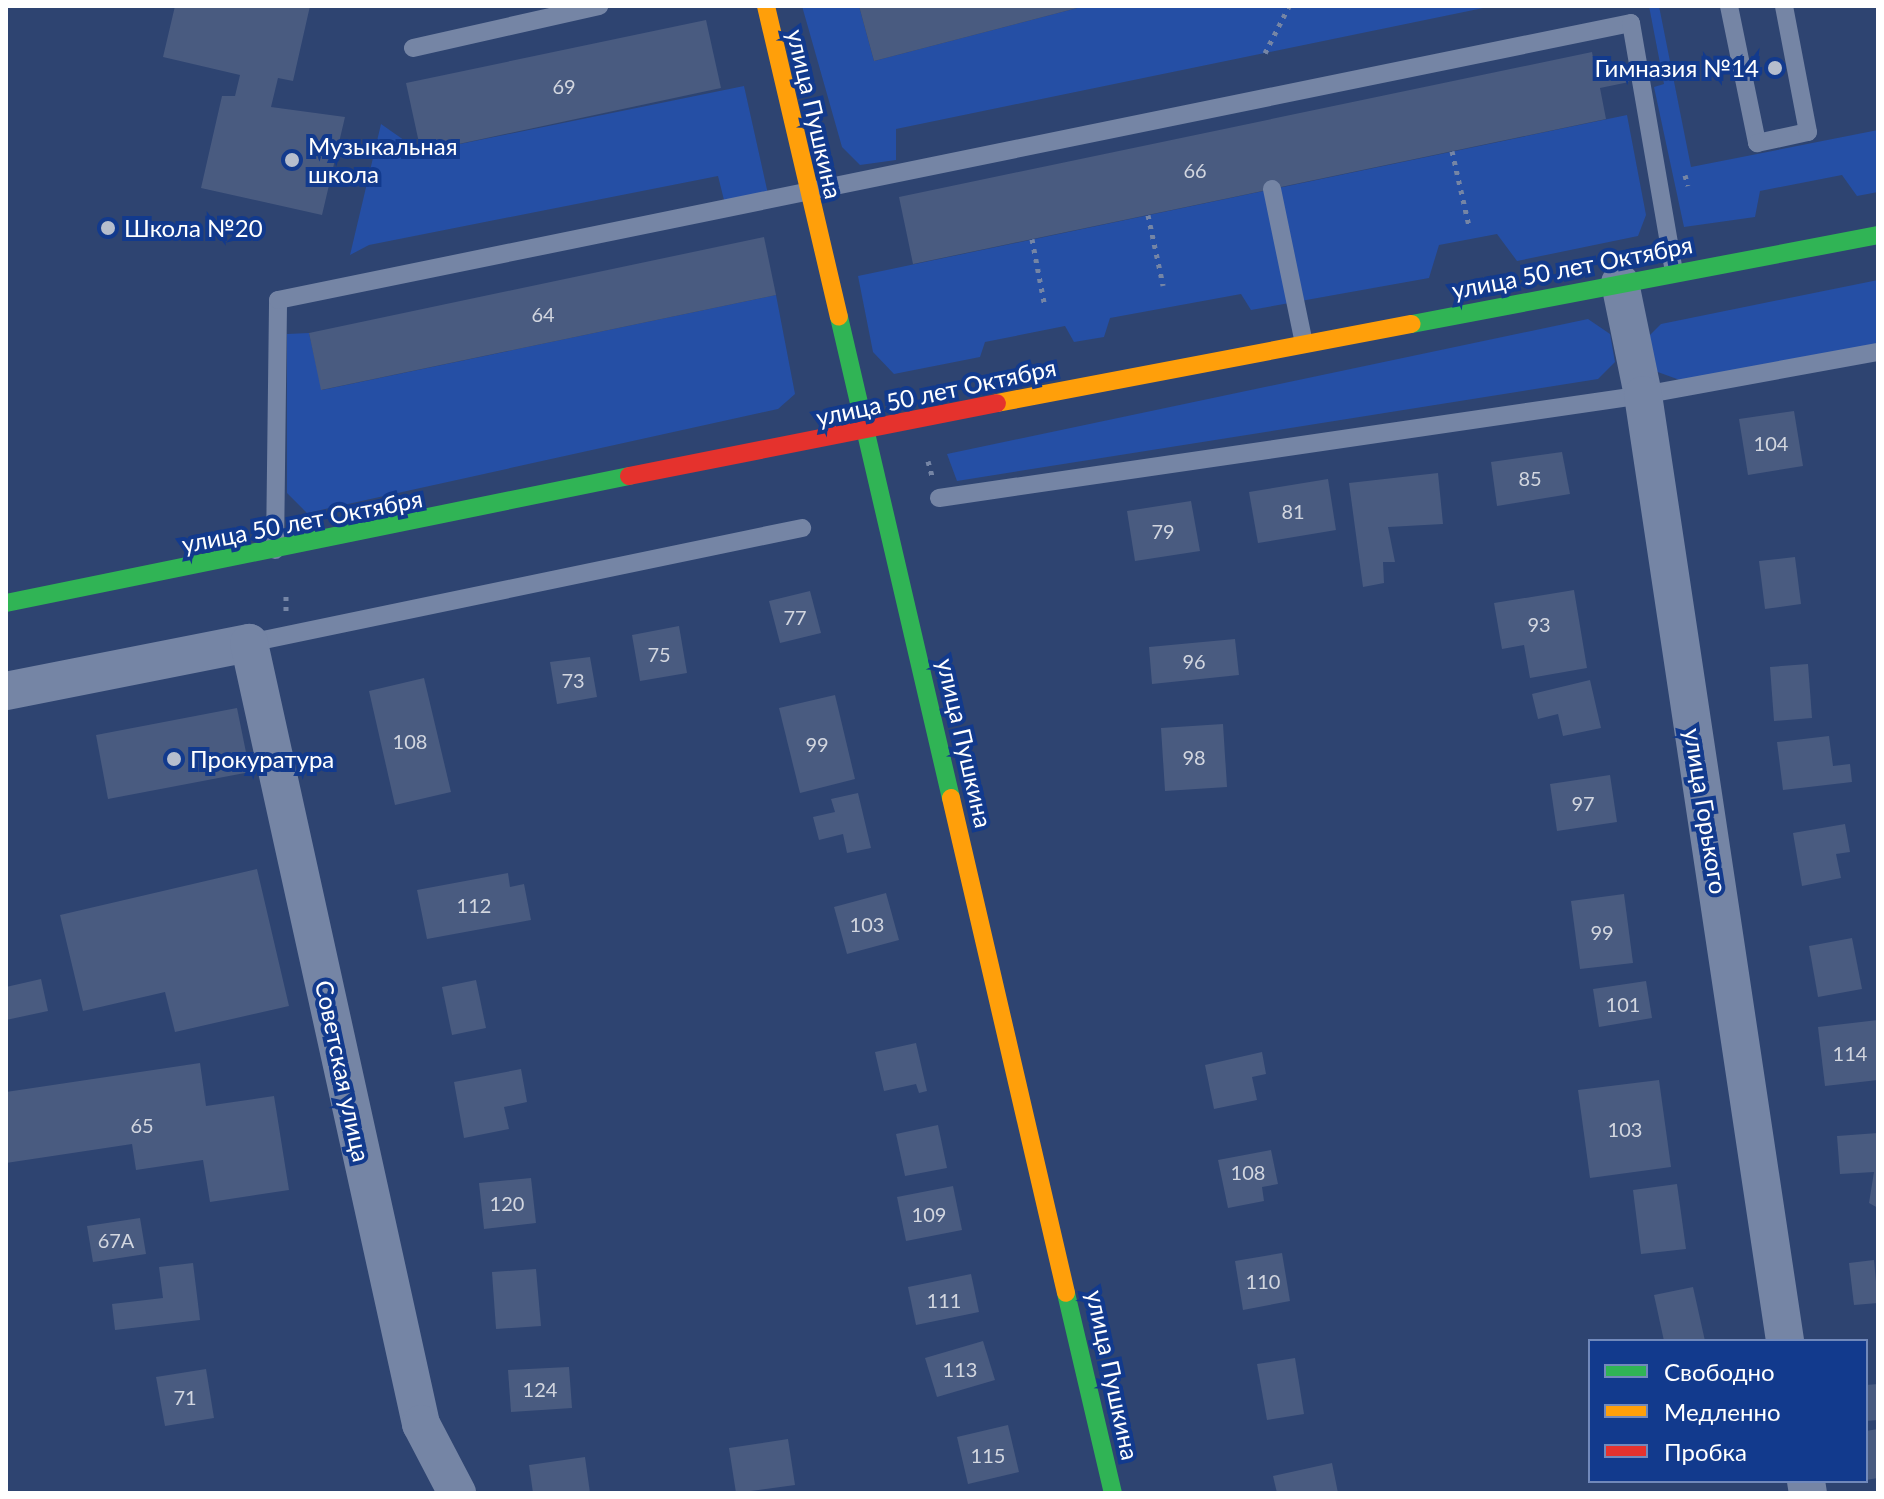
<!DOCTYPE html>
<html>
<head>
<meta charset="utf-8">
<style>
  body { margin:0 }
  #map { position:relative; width:1884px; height:1499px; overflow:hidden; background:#2e4471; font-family:Lato,sans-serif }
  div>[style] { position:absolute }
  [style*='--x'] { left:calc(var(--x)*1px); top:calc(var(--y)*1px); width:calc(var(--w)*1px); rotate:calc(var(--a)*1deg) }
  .green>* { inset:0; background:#254fa5 }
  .building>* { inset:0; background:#495b80 }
  .path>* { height:5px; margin-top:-2.5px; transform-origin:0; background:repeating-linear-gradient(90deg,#7585a5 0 4px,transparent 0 10px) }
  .lane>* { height:18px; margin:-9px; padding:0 9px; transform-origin:9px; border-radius:9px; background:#7585a5 }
  .street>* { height:38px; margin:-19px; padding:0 19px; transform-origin:19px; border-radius:19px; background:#7585a5 }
  .fast>* { height:18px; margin:-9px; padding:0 9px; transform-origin:9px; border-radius:9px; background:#30b455 }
  .slow>* { height:18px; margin:-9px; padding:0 9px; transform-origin:9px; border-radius:9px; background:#ff9f0a }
  .jam>* { height:18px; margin:-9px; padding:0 9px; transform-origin:9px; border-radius:9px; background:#e5322d }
  .dots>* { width:22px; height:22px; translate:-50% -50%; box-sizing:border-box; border:4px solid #123a8d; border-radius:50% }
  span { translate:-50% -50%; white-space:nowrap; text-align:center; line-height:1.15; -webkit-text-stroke:8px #123a8d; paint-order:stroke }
  .number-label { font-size:20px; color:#d2d6df }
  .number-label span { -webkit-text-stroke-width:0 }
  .poi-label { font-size:24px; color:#fff }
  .right { translate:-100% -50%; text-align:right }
  .left { translate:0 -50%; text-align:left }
  .street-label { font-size:24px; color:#fff }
  .frame { position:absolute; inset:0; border:8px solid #fff; pointer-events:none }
  .legend { position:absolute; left:1588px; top:1339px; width:280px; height:144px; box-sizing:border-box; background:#123a8d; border:2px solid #7189bb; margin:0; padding:10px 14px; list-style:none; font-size:24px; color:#fff }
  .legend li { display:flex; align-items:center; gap:16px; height:40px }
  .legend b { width:40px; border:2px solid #7189bb }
</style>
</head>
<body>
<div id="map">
  <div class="green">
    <div style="clip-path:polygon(802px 6px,859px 6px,874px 61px,1085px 6px,1493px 6px,896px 129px,896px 160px,860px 165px,842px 147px)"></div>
    <div style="clip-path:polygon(1649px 6px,1659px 6px,1691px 167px,1878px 130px,1878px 192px,1857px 196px,1842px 175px,1760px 191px,1755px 217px,1684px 227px,1654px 87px,1664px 84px)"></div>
    <div style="clip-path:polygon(744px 86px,770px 203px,727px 212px,718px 176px,369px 245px,350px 255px,381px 124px,421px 152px)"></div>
    <div style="clip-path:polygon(1627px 115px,1646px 215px,1638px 236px,1517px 261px,1497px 234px,1439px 245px,1429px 278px,1251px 310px,1241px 294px,1110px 318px,1104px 337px,1074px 342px,1065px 326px,985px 342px,980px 357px,894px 374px,873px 352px,858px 276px)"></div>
    <div style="clip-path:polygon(1878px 280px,1878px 346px,1688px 383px,1655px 371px,1648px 337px,1661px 324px)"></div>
    <div style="clip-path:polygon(776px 295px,795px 394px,778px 409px,307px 513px,287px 493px,287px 334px,309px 333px,322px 390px)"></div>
    <div style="clip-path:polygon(1588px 319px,1610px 334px,1615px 362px,1598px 379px,957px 481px,947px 454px)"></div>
  </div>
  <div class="building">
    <div style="clip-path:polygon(175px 6px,310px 6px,293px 81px,278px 78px,271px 107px,345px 117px,322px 215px,201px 188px,222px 96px,235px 96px,240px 75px,163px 57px)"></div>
    <div style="clip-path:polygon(859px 6px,1081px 6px,1081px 7px,874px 61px)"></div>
    <div style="clip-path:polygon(706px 20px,721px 88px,421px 152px,406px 83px)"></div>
    <div style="clip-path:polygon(1592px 52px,1595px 69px,1624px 62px,1629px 82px,1600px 88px,1606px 119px,913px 264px,899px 197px)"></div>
    <div style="clip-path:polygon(764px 237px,776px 295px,321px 390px,309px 333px)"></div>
    <div style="clip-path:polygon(1794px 411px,1803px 466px,1748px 475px,1739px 419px)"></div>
    <div style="clip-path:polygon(1562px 452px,1570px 494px,1497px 506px,1491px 462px)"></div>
    <div style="clip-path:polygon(1438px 473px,1443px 524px,1388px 527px,1395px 562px,1383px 562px,1384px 583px,1363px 587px,1349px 483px)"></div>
    <div style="clip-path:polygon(1328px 479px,1336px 530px,1258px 543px,1249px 492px)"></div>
    <div style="clip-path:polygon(1191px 501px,1200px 551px,1135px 561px,1127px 511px)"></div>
    <div style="clip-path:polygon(1795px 557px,1801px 604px,1765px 609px,1759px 561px)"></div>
    <div style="clip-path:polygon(1574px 590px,1587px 668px,1530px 678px,1524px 645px,1502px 649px,1494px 603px)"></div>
    <div style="clip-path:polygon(810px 591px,821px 633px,780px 643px,769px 601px)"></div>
    <div style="clip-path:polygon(679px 626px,687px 673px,640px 681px,632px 635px)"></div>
    <div style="clip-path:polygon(1235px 639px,1239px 675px,1152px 684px,1149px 647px)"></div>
    <div style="clip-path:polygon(590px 657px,597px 697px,557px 704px,550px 662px)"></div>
    <div style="clip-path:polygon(1808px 664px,1812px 718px,1774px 721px,1770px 667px)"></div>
    <div style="clip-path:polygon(424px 678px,451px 792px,395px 805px,369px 691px)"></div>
    <div style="clip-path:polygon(1590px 680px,1601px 728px,1563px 736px,1558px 714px,1538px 719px,1532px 694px)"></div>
    <div style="clip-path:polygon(835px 695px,855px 779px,800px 793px,779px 708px)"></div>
    <div style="clip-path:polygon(237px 708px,250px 772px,108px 799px,96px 735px)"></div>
    <div style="clip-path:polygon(1223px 724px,1227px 787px,1165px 791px,1161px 728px)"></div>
    <div style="clip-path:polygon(1829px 736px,1833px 766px,1850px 764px,1852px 782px,1783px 790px,1777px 742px)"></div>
    <div style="clip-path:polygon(1610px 775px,1617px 822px,1557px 831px,1550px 784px)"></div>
    <div style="clip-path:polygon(858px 793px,871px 848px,847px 853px,843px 834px,819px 840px,813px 817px,835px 812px,831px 799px)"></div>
    <div style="clip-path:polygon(1845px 824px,1850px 852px,1836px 854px,1841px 878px,1802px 886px,1793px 833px)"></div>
    <div style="clip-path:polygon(257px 869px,289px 1006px,175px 1032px,165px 992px,83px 1011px,60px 915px)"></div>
    <div style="clip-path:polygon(508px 873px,510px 887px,524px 884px,531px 920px,427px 939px,417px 890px)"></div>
    <div style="clip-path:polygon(886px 893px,899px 940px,847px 954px,834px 907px)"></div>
    <div style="clip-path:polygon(1624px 894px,1633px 963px,1580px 969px,1571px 901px)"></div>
    <div style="clip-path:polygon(1852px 938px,1862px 989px,1818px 997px,1809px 946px)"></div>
    <div style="clip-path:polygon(41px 979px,48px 1011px,6px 1020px,6px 987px)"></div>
    <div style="clip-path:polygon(476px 980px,486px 1028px,452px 1035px,442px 987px)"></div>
    <div style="clip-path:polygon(1646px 981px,1652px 1018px,1599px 1027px,1593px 989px)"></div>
    <div style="clip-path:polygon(1878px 1020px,1878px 1080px,1825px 1086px,1818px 1027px)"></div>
    <div style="clip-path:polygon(916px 1043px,927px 1091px,919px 1093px,916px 1084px,884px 1091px,875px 1052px)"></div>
    <div style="clip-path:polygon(1262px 1052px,1266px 1074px,1252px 1077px,1257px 1100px,1214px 1109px,1205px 1065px)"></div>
    <div style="clip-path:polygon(200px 1063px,206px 1106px,274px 1096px,289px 1190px,210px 1202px,203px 1160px,136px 1170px,132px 1144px,6px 1163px,6px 1092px)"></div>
    <div style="clip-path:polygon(521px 1069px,527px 1102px,504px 1107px,509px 1129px,464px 1138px,454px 1082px)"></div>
    <div style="clip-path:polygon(1659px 1080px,1671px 1167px,1590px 1178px,1578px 1090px)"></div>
    <div style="clip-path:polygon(938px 1125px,947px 1168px,905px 1176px,896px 1134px)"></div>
    <div style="clip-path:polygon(1878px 1133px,1878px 1208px,1869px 1203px,1874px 1172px,1840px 1174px,1837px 1136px)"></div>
    <div style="clip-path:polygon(1271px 1150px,1278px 1184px,1262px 1187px,1264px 1201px,1228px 1208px,1218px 1160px)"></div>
    <div style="clip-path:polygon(531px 1178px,536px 1223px,484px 1229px,479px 1183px)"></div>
    <div style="clip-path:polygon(1677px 1184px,1686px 1249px,1641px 1254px,1633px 1190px)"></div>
    <div style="clip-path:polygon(953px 1186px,962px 1230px,906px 1241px,897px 1197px)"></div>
    <div style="clip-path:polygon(140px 1218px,146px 1254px,93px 1262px,87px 1226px)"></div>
    <div style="clip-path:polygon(1282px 1253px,1290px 1301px,1243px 1310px,1235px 1261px)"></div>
    <div style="clip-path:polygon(1874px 1260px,1878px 1303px,1854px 1305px,1849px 1263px)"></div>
    <div style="clip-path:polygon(193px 1263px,200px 1320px,115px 1330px,112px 1304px,163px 1298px,159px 1267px)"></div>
    <div style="clip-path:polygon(536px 1269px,541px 1326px,496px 1329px,492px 1272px)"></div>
    <div style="clip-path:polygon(971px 1274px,979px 1312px,916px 1325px,908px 1287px)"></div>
    <div style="clip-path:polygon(1693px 1287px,1705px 1341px,1664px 1341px,1654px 1295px)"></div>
    <div style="clip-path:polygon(983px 1341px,995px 1380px,937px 1397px,925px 1358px)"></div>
    <div style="clip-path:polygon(1295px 1358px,1304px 1414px,1267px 1420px,1257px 1364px)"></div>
    <div style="clip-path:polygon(569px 1367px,572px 1408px,511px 1412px,508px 1370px)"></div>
    <div style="clip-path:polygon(206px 1369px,214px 1418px,165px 1426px,156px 1377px)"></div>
    <div style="clip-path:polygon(1878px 1384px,1878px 1420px,1866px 1421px,1866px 1385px)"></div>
    <div style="clip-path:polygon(1008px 1425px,1019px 1472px,968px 1484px,957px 1437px)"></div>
    <div style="clip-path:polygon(1878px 1429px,1878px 1478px,1866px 1480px,1866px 1431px)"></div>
    <div style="clip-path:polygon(788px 1439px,795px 1485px,736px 1493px,729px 1448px)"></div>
    <div style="clip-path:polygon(585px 1457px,590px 1493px,533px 1493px,529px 1465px)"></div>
    <div style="clip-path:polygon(1332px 1463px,1338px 1493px,1277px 1493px,1273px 1476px)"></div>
  </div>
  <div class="path">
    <div style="--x:1265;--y:53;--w:53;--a:-62.9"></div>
    <div style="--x:1452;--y:151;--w:77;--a:77.2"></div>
    <div style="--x:1685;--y:175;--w:11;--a:75"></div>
    <div style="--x:1148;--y:215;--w:72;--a:77.9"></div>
    <div style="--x:1032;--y:239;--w:69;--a:79.2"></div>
    <div style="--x:928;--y:461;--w:16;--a:75"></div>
    <div style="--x:286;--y:596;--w:17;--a:90"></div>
  </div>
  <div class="lane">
    <div style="--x:1729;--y:6;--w:140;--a:78.4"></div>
    <div style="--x:1757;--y:143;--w:52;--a:-12.2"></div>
    <div style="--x:1808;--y:132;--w:128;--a:-100.8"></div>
    <div style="--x:413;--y:48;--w:191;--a:-12.7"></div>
    <div style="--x:1272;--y:189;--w:158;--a:78.3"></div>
    <div style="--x:939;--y:498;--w:711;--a:-8.32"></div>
    <div style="--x:1643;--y:395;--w:239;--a:-10.4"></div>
    <div style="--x:275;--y:550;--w:250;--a:-89.3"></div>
    <div style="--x:278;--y:300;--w:1381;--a:-11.57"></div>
    <div style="--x:1631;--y:23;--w:252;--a:80.2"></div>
    <div style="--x:249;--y:643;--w:565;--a:-11.75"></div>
  </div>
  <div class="street">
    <div style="--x:1620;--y:283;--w:114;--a:78.4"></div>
    <div style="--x:1643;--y:395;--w:957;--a:81.46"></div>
    <div style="--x:6;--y:691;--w:248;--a:-11.2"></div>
    <div style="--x:249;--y:643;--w:800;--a:77.58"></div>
    <div style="--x:421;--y:1424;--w:78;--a:62.4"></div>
    <div style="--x:1806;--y:1481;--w:12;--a:81"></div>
  </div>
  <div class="fast">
    <div style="--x:839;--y:317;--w:494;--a:76.9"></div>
    <div style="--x:1412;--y:324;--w:474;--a:-10.8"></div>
    <div style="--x:6;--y:603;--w:636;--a:-11.52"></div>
    <div style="--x:1066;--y:1293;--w:205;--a:76.8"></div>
  </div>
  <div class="slow">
    <div style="--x:766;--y:6;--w:319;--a:76.8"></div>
    <div style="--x:997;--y:403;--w:422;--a:-10.8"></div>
    <div style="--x:951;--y:798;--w:508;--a:76.92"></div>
  </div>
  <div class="jam">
    <div style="--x:629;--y:476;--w:375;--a:-11.2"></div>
  </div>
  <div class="dots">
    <div style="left:1775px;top:68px;background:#b6becd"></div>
    <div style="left:292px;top:160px;background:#b6becd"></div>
    <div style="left:108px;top:228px;background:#b6becd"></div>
    <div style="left:174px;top:759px;background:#b6becd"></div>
  </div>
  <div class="number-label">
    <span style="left:564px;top:86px">69</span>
    <span style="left:1195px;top:170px">66</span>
    <span style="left:543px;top:314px">64</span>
    <span style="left:1771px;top:443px">104</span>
    <span style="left:1530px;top:478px">85</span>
    <span style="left:1293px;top:511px">81</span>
    <span style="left:1163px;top:531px">79</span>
    <span style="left:795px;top:617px">77</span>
    <span style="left:1539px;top:624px">93</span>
    <span style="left:659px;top:654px">75</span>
    <span style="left:1194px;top:661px">96</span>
    <span style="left:573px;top:680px">73</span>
    <span style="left:410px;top:741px">108</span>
    <span style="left:817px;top:744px">99</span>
    <span style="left:1194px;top:757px">98</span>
    <span style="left:1583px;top:803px">97</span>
    <span style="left:474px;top:905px">112</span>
    <span style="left:867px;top:924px">103</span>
    <span style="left:1602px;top:932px">99</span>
    <span style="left:1623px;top:1004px">101</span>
    <span style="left:1850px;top:1053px">114</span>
    <span style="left:142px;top:1125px">65</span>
    <span style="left:1625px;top:1129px">103</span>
    <span style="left:1248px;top:1172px">108</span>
    <span style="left:507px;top:1203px">120</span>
    <span style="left:929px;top:1214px">109</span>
    <span style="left:116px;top:1240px">67А</span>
    <span style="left:1263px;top:1281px">110</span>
    <span style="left:944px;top:1300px">111</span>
    <span style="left:960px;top:1369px">113</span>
    <span style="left:540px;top:1389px">124</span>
    <span style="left:185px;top:1397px">71</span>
    <span style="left:988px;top:1455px">115</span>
  </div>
  <div class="poi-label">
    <span class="right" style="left:1759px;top:68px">Гимназия №14</span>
    <span class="left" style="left:308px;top:160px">Музыкальная<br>школа</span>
    <span class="left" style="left:124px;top:228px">Школа №20</span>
    <span class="left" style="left:190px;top:759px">Прокуратура</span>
  </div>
  <div class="street-label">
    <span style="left:815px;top:114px;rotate:77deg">улица Пушкина</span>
    <span style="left:1572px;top:267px;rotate:-11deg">улица 50 лет Октября</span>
    <span style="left:936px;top:392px;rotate:-12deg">улица 50 лет Октября</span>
    <span style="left:302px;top:521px;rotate:-11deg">улица 50 лет Октября</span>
    <span style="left:965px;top:743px;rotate:77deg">улица Пушкина</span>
    <span style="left:1706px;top:811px;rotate:81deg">улица Горького</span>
    <span style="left:343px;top:1071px;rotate:78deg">Советская улица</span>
    <span style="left:1113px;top:1375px;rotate:78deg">улица Пушкина</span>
  </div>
  <div class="frame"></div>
  <ul class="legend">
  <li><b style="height:10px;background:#30b455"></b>Свободно</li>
  <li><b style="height:10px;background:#ff9f0a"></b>Медленно</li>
  <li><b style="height:10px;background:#e5322d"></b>Пробка</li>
  </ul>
</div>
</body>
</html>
